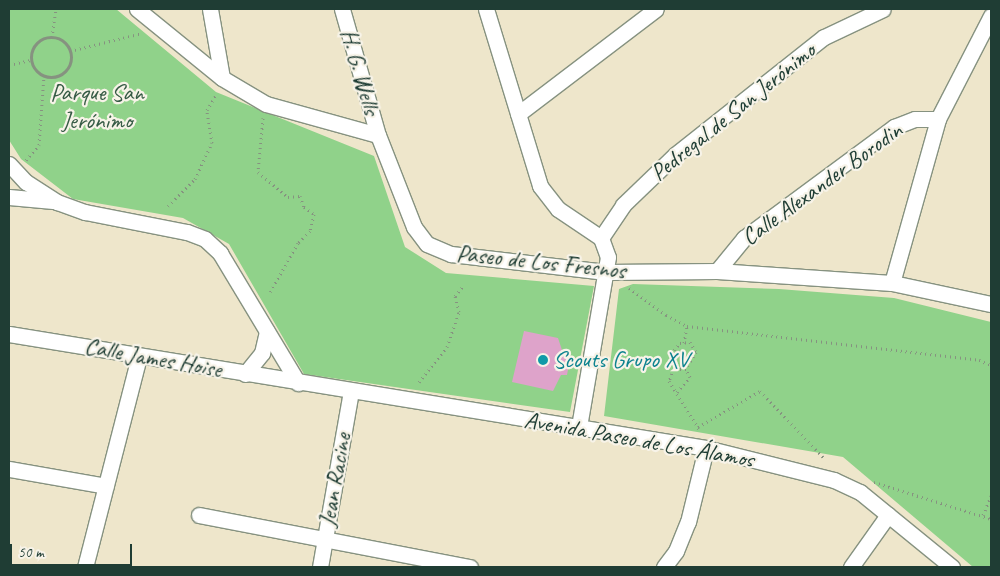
<!DOCTYPE html>
<html>
<head>
<meta charset="utf-8">
<style>
  body { margin:0 }
  #map { position:relative; width:1000px; height:576px; overflow:hidden; background:#eee6cb; font-family:Caveat,sans-serif }
  div>[style] { position:absolute }
  [style*='--x'] { left:calc(var(--x)*1px); top:calc(var(--y)*1px); width:calc(var(--w)*1px); rotate:calc(var(--a)*1deg) }
  .green>* { inset:0; background:#90d28a }
  .building>* { inset:0; background:#dea3ca }
  .path>* { height:3px; margin-top:-1.5px; transform-origin:0; background:repeating-linear-gradient(90deg,#869280 0 1px,transparent 0 5px) }
  .path>.ring { margin:-1.5px; padding:0; box-sizing:content-box; background:none; border:3px solid #869280; border-radius:50% }
  .roads { filter:drop-shadow(1px 0 #869280) drop-shadow(-1px 0 #869280) drop-shadow(0 1px #869280) drop-shadow(0 -1px #869280) }
  .street>* { height:15px; margin:-7.5px; padding:0 7.5px; transform-origin:7.5px; border-radius:7.5px; background:#fff }
  .dots>* { width:14px; height:14px; translate:-50% -50%; box-sizing:border-box; border:2px solid #f7f3e8; border-radius:50% }
  span { translate:-50% -50%; white-space:nowrap; text-align:center; line-height:1.15; -webkit-text-stroke:4.5px #f7f3e8; paint-order:stroke }
  .street-label { font-size:24px; color:#1f3d34 }
  .park-label { font-size:24px; color:#365b45 }
  .culture-label { font-size:24px; color:#0d838f }
  .left { translate:0 -50%; text-align:left }
  .frame { position:absolute; inset:0; border:10px solid #1f3d34; pointer-events:none }
  .scale { position:absolute; left:10px; top:544px; width:122px; height:22px; box-sizing:border-box; border:2px solid #1f3d34; border-top:0; padding-left:6px; font-size:15px; line-height:18px; white-space:nowrap; color:#1f3d34; -webkit-text-stroke:4px #f7f3e8; paint-order:stroke }
</style>
</head>
<body>
<div id="map">
  <div class="green">
    <div style="clip-path:polygon(9px 9px,116px 9px,216px 92px,374px 156px,405px 247px,446px 273px,594px 286px,570px 412px,304px 374px,229px 244px,183px 218px,73px 199px,21px 159px,9px 140px)"></div>
    <div style="clip-path:polygon(633px 284px,779px 289px,894px 298px,991px 322px,991px 567px,973px 567px,843px 457px,604px 416px,619px 289px)"></div>
  </div>
  <div class="building">
    <div style="clip-path:polygon(524px 331px,558px 338px,564px 356px,570px 359px,567px 375px,561px 375px,553px 391px,512px 382px)"></div>
  </div>
  <div class="path">
    <div class="ring" style="left:31px;top:37px;width:37px;height:37px"></div>
    <div style="--x:52;--y:37;--w:28;--a:-82"></div>
    <div style="--x:70;--y:51;--w:74;--a:-14"></div>
    <div style="--x:9;--y:65;--w:23;--a:-13"></div>
    <div style="--x:263;--y:118;--w:54;--a:95.3"></div>
    <div style="--x:258;--y:172;--w:39;--a:40"></div>
    <div style="--x:288;--y:197;--w:12;--a:-5"></div>
    <div style="--x:300;--y:196;--w:12;--a:70"></div>
    <div style="--x:304;--y:207;--w:12;--a:35"></div>
    <div style="--x:314;--y:214;--w:17;--a:103"></div>
    <div style="--x:310;--y:231;--w:17;--a:135"></div>
    <div style="--x:298;--y:243;--w:56;--a:119.7"></div>
    <div style="--x:26;--y:160;--w:20;--a:-49"></div>
    <div style="--x:39;--y:145;--w:69;--a:-85.9"></div>
    <div style="--x:168;--y:206;--w:38;--a:-45"></div>
    <div style="--x:195;--y:179;--w:40;--a:-65"></div>
    <div style="--x:212;--y:143;--w:33;--a:-99"></div>
    <div style="--x:207;--y:110;--w:17;--a:-59"></div>
    <div style="--x:629;--y:288;--w:46;--a:36.1"></div>
    <div style="--x:666;--y:315;--w:24;--a:28"></div>
    <div style="--x:687;--y:326;--w:294;--a:6.6"></div>
    <div style="--x:979;--y:360;--w:13;--a:23"></div>
    <div style="--x:684;--y:343;--w:17;--a:-80"></div>
    <div style="--x:680;--y:368;--w:11;--a:-128"></div>
    <div style="--x:673;--y:359;--w:9;--a:-84"></div>
    <div style="--x:674;--y:350;--w:9;--a:-49"></div>
    <div style="--x:680;--y:343;--w:10;--a:-6"></div>
    <div style="--x:690;--y:342;--w:12;--a:59"></div>
    <div style="--x:696;--y:352;--w:19;--a:122"></div>
    <div style="--x:419;--y:382;--w:45;--a:-51.3"></div>
    <div style="--x:447;--y:347;--w:37;--a:-71"></div>
    <div style="--x:459;--y:312;--w:16;--a:-104"></div>
    <div style="--x:455;--y:296;--w:14;--a:-51"></div>
    <div style="--x:677;--y:392;--w:20;--a:-49"></div>
    <div style="--x:690;--y:377;--w:9;--a:-117"></div>
    <div style="--x:686;--y:369;--w:12;--a:180"></div>
    <div style="--x:674;--y:369;--w:13;--a:113"></div>
    <div style="--x:669;--y:381;--w:57;--a:58"></div>
    <div style="--x:698;--y:427;--w:72;--a:-30.1"></div>
    <div style="--x:760;--y:391;--w:93;--a:46.3"></div>
    <div style="--x:874;--y:482;--w:123;--a:17.5"></div>
    <div style="--x:983;--y:515;--w:21;--a:-67"></div>
  </div>
  <div class="roads">
    <div class="street">
      <div style="--x:137;--y:9;--w:109;--a:39.1"></div>
      <div style="--x:222;--y:78;--w:51;--a:30.6"></div>
      <div style="--x:266;--y:104;--w:116;--a:15.5"></div>
      <div style="--x:210;--y:9;--w:70;--a:80.1"></div>
      <div style="--x:342;--y:9;--w:131;--a:74.1"></div>
      <div style="--x:378;--y:135;--w:99;--a:68.6"></div>
      <div style="--x:414;--y:227;--w:21;--a:53"></div>
      <div style="--x:427;--y:244;--w:26;--a:23"></div>
      <div style="--x:451;--y:254;--w:156;--a:6.6"></div>
      <div style="--x:606;--y:272;--w:111;--a:-0.5"></div>
      <div style="--x:717;--y:271;--w:175;--a:3.9"></div>
      <div style="--x:892;--y:283;--w:101;--a:12"></div>
      <div style="--x:486;--y:9;--w:185;--a:73"></div>
      <div style="--x:540;--y:186;--w:29;--a:52"></div>
      <div style="--x:558;--y:209;--w:52;--a:34"></div>
      <div style="--x:601;--y:238;--w:20;--a:70"></div>
      <div style="--x:608;--y:257;--w:171;--a:99.7"></div>
      <div style="--x:518;--y:114;--w:173;--a:-37.3"></div>
      <div style="--x:9;--y:164;--w:25;--a:47"></div>
      <div style="--x:26;--y:182;--w:37;--a:33"></div>
      <div style="--x:57;--y:202;--w:30;--a:20"></div>
      <div style="--x:85;--y:212;--w:104;--a:11.1"></div>
      <div style="--x:187;--y:232;--w:19;--a:21"></div>
      <div style="--x:205;--y:239;--w:21;--a:43"></div>
      <div style="--x:220;--y:253;--w:152;--a:59"></div>
      <div style="--x:9;--y:197;--w:44;--a:5.2"></div>
      <div style="--x:601;--y:238;--w:40;--a:-56"></div>
      <div style="--x:623;--y:205;--w:72;--a:-43.9"></div>
      <div style="--x:675;--y:155;--w:190;--a:-38.4"></div>
      <div style="--x:824;--y:37;--w:65;--a:-25.4"></div>
      <div style="--x:717;--y:271;--w:43;--a:-50.7"></div>
      <div style="--x:744;--y:238;--w:187;--a:-36.5"></div>
      <div style="--x:894;--y:127;--w:22;--a:-21"></div>
      <div style="--x:915;--y:119;--w:23;--a:0"></div>
      <div style="--x:892;--y:283;--w:170;--a:-74.3"></div>
      <div style="--x:938;--y:119;--w:116;--a:-62.8"></div>
      <div style="--x:9;--y:334;--w:706;--a:9.29"></div>
      <div style="--x:706;--y:448;--w:132;--a:14"></div>
      <div style="--x:834;--y:480;--w:29;--a:25"></div>
      <div style="--x:860;--y:492;--w:119;--a:39.2"></div>
      <div style="--x:245;--y:374;--w:27;--a:-51"></div>
      <div style="--x:262;--y:353;--w:22;--a:-77"></div>
      <div style="--x:9;--y:469;--w:98;--a:9.9"></div>
      <div style="--x:199;--y:515;--w:276;--a:10.9"></div>
      <div style="--x:85;--y:567;--w:218;--a:-75.6"></div>
      <div style="--x:320;--y:567;--w:178;--a:-80"></div>
      <div style="--x:664;--y:567;--w:20;--a:-53"></div>
      <div style="--x:676;--y:551;--w:31;--a:-68"></div>
      <div style="--x:688;--y:522;--w:76;--a:-76.3"></div>
      <div style="--x:851;--y:567;--w:64;--a:-54.6"></div>
    </div>
  </div>
  <div class="dots">
    <div style="left:543px;top:360px;background:#0f9aa8"></div>
  </div>
  <div class="street-label">
    <span style="left:360px;top:72px;rotate:74deg">H. G. Wells</span>
    <span style="left:733px;top:112px;rotate:-39deg">Pedregal de San Jerónimo</span>
    <span style="left:822px;top:184px;rotate:-36deg">Calle Alexander Borodin</span>
    <span style="left:541px;top:262px;rotate:6deg">Paseo de Los Fresnos</span>
    <span style="left:153px;top:358px;rotate:10deg">Calle James Hoise</span>
    <span style="left:639px;top:440px;rotate:10deg">Avenida Paseo de Los Álamos</span>
    <span style="left:335px;top:480px;rotate:-80deg">Jean Racine</span>
  </div>
  <div class="park-label">
    <span style="left:97px;top:107px">Parque San<br>Jerónimo</span>
  </div>
  <div class="culture-label">
    <span class="left" style="left:553px;top:360px">Scouts Grupo XV</span>
  </div>
  <div class="frame"></div>
  <div class="scale">50 m</div>
</div>
</body>
</html>
